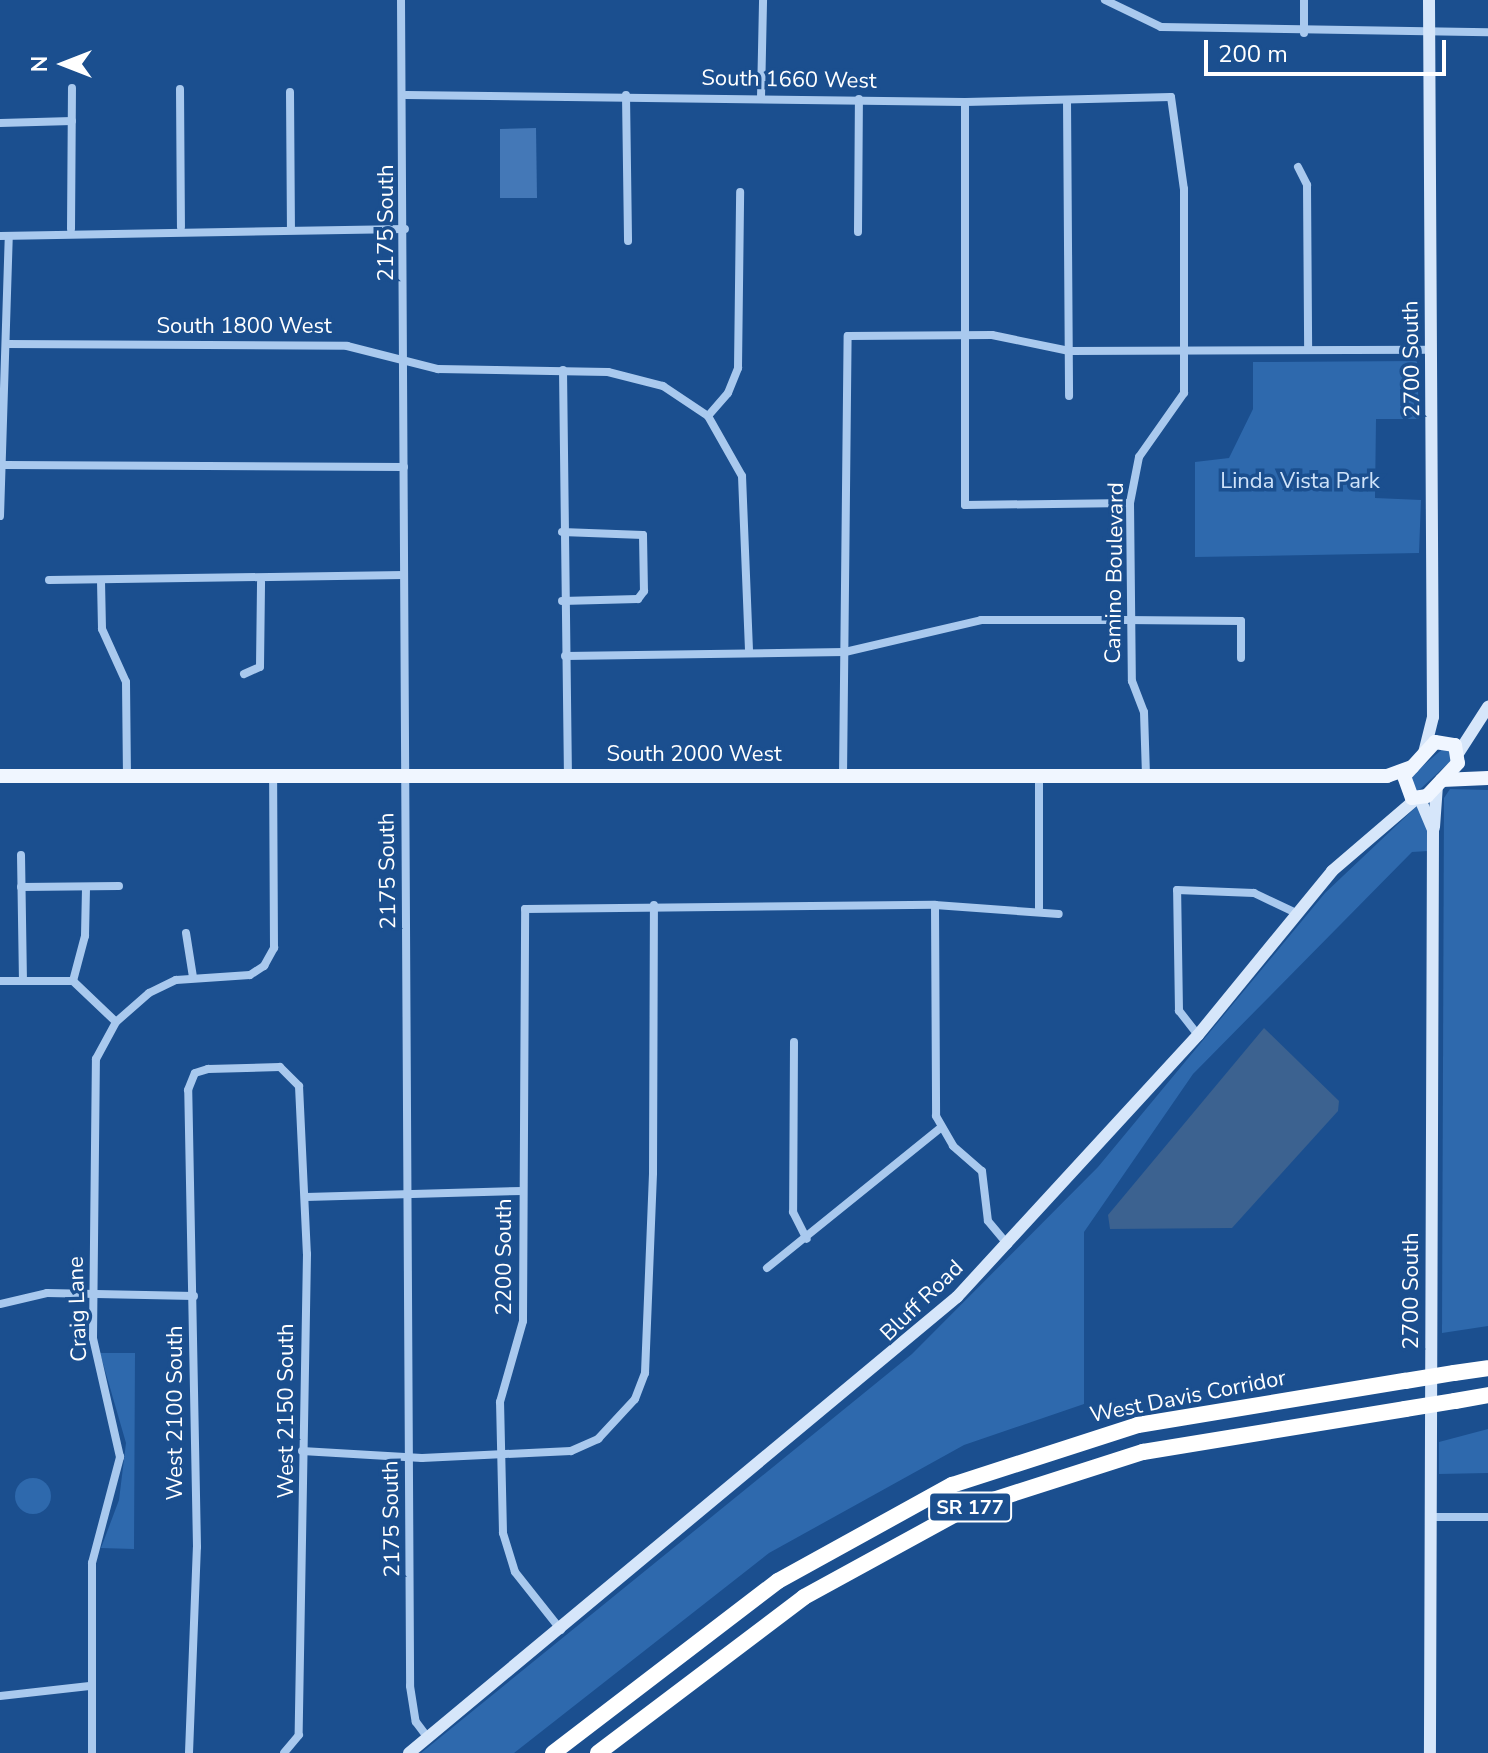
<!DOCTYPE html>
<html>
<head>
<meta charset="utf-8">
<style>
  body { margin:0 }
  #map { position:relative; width:1488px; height:1753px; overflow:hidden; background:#1b4f8f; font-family:"Nunito Sans",sans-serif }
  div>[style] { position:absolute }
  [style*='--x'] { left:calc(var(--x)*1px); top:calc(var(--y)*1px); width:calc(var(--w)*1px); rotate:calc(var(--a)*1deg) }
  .green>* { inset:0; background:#2e69ad }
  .round { border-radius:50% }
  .water>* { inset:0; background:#3c6290 }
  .building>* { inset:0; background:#4478b7 }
  .street>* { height:8px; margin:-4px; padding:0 4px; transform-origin:4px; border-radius:4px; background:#a9c9ee }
  .secondary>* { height:12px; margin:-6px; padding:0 6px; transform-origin:6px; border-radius:6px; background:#d6e6fa }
  .primary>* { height:14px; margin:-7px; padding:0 7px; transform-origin:7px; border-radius:7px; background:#f0f6ff }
  .highway>* { height:16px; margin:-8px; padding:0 8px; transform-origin:8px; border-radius:8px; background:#fff }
  .highway-bridge>* { height:16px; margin:-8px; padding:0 8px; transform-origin:8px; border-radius:8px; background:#fff }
  span { translate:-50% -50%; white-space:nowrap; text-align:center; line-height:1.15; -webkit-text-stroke:7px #1b4f8f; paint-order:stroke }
  .shield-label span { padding:2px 6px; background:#1b4f8f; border:2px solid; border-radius:6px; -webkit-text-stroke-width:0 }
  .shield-label { font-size:20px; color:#fff; font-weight:700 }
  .street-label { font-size:22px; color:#fff }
  .park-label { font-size:22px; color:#cfe3fa }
  .north { position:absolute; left:24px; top:24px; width:80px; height:80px; -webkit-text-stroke:6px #1b4f8f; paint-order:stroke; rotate:270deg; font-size:22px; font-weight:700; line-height:32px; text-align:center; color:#fff }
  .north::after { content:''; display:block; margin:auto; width:28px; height:36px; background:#fff; clip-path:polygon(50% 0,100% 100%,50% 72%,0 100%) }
  .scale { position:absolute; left:1204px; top:40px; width:242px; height:36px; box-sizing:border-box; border:4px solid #fff; border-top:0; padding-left:10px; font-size:24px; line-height:28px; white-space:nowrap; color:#fff; -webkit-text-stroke:6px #1b4f8f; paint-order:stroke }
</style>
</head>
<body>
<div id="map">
  <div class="green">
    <div style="clip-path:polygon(1417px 361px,1419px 419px,1376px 419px,1375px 498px,1421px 500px,1419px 553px,1195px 557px,1195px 462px,1229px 458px,1253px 409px,1253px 362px)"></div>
    <div style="clip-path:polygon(1446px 746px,1455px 757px,1416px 793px,1411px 776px)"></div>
    <div style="clip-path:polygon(1450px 789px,1488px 790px,1488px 1326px,1442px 1333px,1444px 798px)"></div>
    <div style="clip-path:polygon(1417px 806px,1427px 819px,1428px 851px,1412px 852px,1193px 1074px,1084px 1232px,1084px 1404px,964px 1445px,769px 1553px,514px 1753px,421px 1753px,912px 1354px,1098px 1167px,1325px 893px)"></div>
    <div style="clip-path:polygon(100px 1353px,135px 1353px,134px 1549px,101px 1548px,119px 1500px,126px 1443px)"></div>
    <div style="clip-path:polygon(1488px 1429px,1488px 1473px,1439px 1474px,1439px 1442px)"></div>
    <div class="round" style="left:15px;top:1478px;width:36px;height:36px"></div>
  </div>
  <div class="water">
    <div style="clip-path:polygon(1264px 1028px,1339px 1101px,1338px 1111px,1232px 1228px,1110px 1229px,1108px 1215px)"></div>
  </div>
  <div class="building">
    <div style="clip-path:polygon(536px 128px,537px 198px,500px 198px,500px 129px)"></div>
  </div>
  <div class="street">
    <div style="--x:401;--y:0;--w:1686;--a:89.69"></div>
    <div style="--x:410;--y:1686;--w:36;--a:81"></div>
    <div style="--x:416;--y:1722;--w:20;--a:53"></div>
    <div style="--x:1105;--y:0;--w:62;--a:25.7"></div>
    <div style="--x:1161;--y:27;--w:327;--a:0.9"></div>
    <div style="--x:1304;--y:33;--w:33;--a:-90"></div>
    <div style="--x:180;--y:89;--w:138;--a:89.6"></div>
    <div style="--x:290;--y:92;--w:137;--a:89.6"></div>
    <div style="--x:406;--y:95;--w:559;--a:0.72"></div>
    <div style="--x:965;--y:102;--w:206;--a:-1.4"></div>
    <div style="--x:1171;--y:97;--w:93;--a:82"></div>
    <div style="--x:1184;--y:189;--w:204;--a:90"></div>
    <div style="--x:1184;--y:393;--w:78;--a:125.1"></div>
    <div style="--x:1139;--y:457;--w:47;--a:101.1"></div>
    <div style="--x:1130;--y:503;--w:178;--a:89.4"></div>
    <div style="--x:1132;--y:681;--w:33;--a:69"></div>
    <div style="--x:1144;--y:712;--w:64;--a:88.2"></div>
    <div style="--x:626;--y:95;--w:146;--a:89.2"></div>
    <div style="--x:761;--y:98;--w:98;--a:-88.8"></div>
    <div style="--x:1067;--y:100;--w:296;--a:89.6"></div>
    <div style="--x:965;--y:102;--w:403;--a:90"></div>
    <div style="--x:965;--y:505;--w:165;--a:-0.7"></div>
    <div style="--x:0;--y:123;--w:72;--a:-1.6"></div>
    <div style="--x:1298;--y:167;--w:20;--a:63"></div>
    <div style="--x:1307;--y:185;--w:163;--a:89.6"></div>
    <div style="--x:71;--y:229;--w:141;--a:-89.6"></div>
    <div style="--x:858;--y:232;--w:133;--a:-89.6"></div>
    <div style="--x:0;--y:236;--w:405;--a:-1"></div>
    <div style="--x:6;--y:344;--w:341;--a:0.3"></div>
    <div style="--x:347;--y:346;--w:94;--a:14.2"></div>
    <div style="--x:438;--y:369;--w:170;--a:1"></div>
    <div style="--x:608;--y:372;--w:57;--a:14.3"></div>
    <div style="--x:663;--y:386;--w:54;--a:33.7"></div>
    <div style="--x:708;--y:416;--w:69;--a:60.5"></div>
    <div style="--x:742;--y:476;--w:174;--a:87.7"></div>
    <div style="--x:563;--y:370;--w:406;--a:89.3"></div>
    <div style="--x:708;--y:416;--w:30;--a:-49"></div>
    <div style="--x:728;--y:393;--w:27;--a:-68"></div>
    <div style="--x:738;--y:368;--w:176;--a:-89.3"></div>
    <div style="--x:5;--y:465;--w:399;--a:0.3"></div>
    <div style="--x:0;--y:516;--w:280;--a:-88.2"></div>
    <div style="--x:562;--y:532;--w:81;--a:2.1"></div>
    <div style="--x:643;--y:535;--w:56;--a:89"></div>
    <div style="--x:644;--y:591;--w:10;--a:127"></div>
    <div style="--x:638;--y:599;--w:76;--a:178.5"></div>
    <div style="--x:49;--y:580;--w:355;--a:-0.8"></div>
    <div style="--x:101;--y:581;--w:48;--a:88.8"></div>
    <div style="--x:102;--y:629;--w:58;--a:65.6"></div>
    <div style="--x:126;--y:682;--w:94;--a:89.4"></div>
    <div style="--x:565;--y:656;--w:280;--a:-0.8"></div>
    <div style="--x:845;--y:652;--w:140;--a:-13.2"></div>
    <div style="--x:981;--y:620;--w:143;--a:0"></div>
    <div style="--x:1124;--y:620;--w:117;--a:0.5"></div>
    <div style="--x:1241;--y:621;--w:37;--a:90"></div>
    <div style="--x:244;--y:674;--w:17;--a:-24"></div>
    <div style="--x:260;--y:667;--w:85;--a:-89.3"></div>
    <div style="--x:843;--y:777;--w:441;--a:-89.4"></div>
    <div style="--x:848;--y:336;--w:144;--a:-0.4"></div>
    <div style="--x:992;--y:335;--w:79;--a:11.7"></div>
    <div style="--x:1069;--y:351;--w:363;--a:-0.2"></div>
    <div style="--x:1039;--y:777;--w:131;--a:90"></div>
    <div style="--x:21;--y:855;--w:126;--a:89.1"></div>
    <div style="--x:21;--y:887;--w:98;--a:-0.6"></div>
    <div style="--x:935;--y:905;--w:211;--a:89.7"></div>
    <div style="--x:936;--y:1116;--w:34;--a:60"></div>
    <div style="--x:953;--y:1146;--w:38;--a:41"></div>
    <div style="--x:982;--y:1171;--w:50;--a:83.2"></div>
    <div style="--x:988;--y:1221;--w:31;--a:50"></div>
    <div style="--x:186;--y:933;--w:45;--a:81"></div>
    <div style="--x:0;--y:981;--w:73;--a:0"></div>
    <div style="--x:73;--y:981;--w:47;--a:-75.1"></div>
    <div style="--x:85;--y:936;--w:49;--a:-88.8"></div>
    <div style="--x:73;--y:981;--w:59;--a:43.6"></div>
    <div style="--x:1198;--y:1035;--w:31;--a:-128"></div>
    <div style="--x:1179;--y:1011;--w:121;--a:-90.9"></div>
    <div style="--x:1177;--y:890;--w:77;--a:2.2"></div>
    <div style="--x:1254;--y:893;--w:47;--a:25.5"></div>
    <div style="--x:794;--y:1042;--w:170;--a:90.3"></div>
    <div style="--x:793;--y:1212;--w:30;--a:63"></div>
    <div style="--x:306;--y:1197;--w:217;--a:-1.6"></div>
    <div style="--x:767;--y:1268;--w:221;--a:-38.9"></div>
    <div style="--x:0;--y:1304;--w:48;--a:-13.2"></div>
    <div style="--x:47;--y:1293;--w:147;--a:1.2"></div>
    <div style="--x:302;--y:1451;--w:120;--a:3.3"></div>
    <div style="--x:422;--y:1458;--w:149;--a:-2.7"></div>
    <div style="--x:571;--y:1451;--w:30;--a:-24"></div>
    <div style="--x:598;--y:1439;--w:54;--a:-47.2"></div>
    <div style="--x:635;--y:1399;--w:28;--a:-69"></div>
    <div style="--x:645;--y:1373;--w:200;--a:-87.7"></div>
    <div style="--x:653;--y:1173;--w:268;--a:-89.8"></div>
    <div style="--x:1431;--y:1517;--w:57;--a:0"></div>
    <div style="--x:561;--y:1630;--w:74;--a:-128.4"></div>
    <div style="--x:515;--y:1572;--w:41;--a:-107.1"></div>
    <div style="--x:503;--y:1533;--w:131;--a:-91.3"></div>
    <div style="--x:500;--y:1402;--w:84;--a:-74.1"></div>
    <div style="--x:523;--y:1321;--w:412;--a:-89.7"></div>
    <div style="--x:525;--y:909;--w:410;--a:-0.6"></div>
    <div style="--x:935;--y:905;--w:124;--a:4.2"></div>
    <div style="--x:0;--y:1696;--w:90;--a:-6.4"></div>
    <div style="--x:92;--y:1753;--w:190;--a:-90"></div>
    <div style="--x:92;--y:1563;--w:110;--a:-75.2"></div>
    <div style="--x:120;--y:1457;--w:122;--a:-102.8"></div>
    <div style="--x:93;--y:1338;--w:279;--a:-89.4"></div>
    <div style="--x:96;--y:1059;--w:42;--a:-61.6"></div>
    <div style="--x:116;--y:1022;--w:44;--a:-41.3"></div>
    <div style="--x:149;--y:993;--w:30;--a:-26"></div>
    <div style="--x:176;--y:980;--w:74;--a:-3.9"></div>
    <div style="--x:250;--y:975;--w:17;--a:-33"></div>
    <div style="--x:264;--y:966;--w:21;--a:-61"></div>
    <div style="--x:274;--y:948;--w:172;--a:-90.3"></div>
    <div style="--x:189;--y:1753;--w:206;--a:-87.8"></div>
    <div style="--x:197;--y:1547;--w:457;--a:-91.1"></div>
    <div style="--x:188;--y:1090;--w:18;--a:-68"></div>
    <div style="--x:195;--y:1073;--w:14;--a:-17"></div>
    <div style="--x:208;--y:1069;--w:72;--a:-1.6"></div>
    <div style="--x:280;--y:1067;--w:27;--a:45"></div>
    <div style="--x:299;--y:1086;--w:168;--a:87.3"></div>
    <div style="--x:307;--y:1254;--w:481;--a:91"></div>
    <div style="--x:299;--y:1735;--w:23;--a:130"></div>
  </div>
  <div class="secondary">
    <div style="--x:1459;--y:752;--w:54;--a:-57.2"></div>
    <div style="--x:1424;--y:753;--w:37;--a:-76"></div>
    <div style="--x:1433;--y:717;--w:717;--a:-90.32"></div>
    <div style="--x:1420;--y:799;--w:34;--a:67"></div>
    <div style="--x:1433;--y:830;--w:923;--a:90.19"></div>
    <div style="--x:1434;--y:827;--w:42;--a:-85.9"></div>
    <div style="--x:409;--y:1753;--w:713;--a:-39.76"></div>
    <div style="--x:957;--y:1297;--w:356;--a:-47.4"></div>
    <div style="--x:1198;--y:1035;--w:212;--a:-50.7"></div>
    <div style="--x:1332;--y:871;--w:111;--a:-40.6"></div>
  </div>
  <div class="primary">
    <div style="--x:1435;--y:742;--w:20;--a:9"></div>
    <div style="--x:1455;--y:745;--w:18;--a:81"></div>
    <div style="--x:1458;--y:763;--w:45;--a:133.2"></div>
    <div style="--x:1427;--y:796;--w:15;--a:172"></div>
    <div style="--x:1412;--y:798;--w:23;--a:-110"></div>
    <div style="--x:1404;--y:776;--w:46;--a:-47.6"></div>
    <div style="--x:0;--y:776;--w:1387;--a:0"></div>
    <div style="--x:1387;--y:776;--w:27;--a:-20"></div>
    <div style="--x:1442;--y:780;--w:46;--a:-2.5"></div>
  </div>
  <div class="highway">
    <div style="--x:1454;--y:1373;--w:34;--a:-8"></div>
    <div style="--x:1455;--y:1401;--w:34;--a:-10"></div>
    <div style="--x:553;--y:1753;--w:283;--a:-37.4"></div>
    <div style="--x:778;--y:1581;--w:199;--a:-28.9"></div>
    <div style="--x:952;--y:1485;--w:195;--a:-17.9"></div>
    <div style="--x:1138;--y:1425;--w:271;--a:-9.4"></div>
    <div style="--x:598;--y:1753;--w:258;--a:-37.1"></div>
    <div style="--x:804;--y:1597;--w:183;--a:-28.7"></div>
    <div style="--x:965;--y:1509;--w:187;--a:-17.8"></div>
    <div style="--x:1143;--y:1452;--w:266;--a:-9.3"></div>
  </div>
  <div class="highway-bridge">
    <div style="--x:1405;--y:1381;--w:50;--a:-9.3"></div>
    <div style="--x:1405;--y:1409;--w:51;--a:-9.1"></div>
  </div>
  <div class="shield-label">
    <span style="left:970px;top:1507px">SR 177</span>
  </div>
  <div class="street-label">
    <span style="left:789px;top:80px;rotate:1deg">South 1660 West</span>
    <span style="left:387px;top:223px;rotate:-90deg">2175 South</span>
    <span style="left:244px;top:327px">South 1800 West</span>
    <span style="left:1412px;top:359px;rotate:-91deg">2700 South</span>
    <span style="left:1115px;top:573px;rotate:-89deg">Camino Boulevard</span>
    <span style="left:694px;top:755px">South 2000 West</span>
    <span style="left:388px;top:871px;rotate:-91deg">2175 South</span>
    <span style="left:505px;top:1257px;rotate:-90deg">2200 South</span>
    <span style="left:1412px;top:1291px;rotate:-90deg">2700 South</span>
    <span style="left:922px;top:1301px;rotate:-44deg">Bluff Road</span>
    <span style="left:78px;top:1309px;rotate:-92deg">Craig Lane</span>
    <span style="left:1188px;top:1397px;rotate:-11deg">West Davis Corridor</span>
    <span style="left:287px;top:1411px;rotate:-90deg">West 2150 South</span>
    <span style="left:176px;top:1413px;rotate:-90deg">West 2100 South</span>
    <span style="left:392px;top:1519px;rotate:-91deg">2175 South</span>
  </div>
  <div class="park-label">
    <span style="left:1300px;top:482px">Linda Vista Park</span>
  </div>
  <div class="north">N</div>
  <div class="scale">200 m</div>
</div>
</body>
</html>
